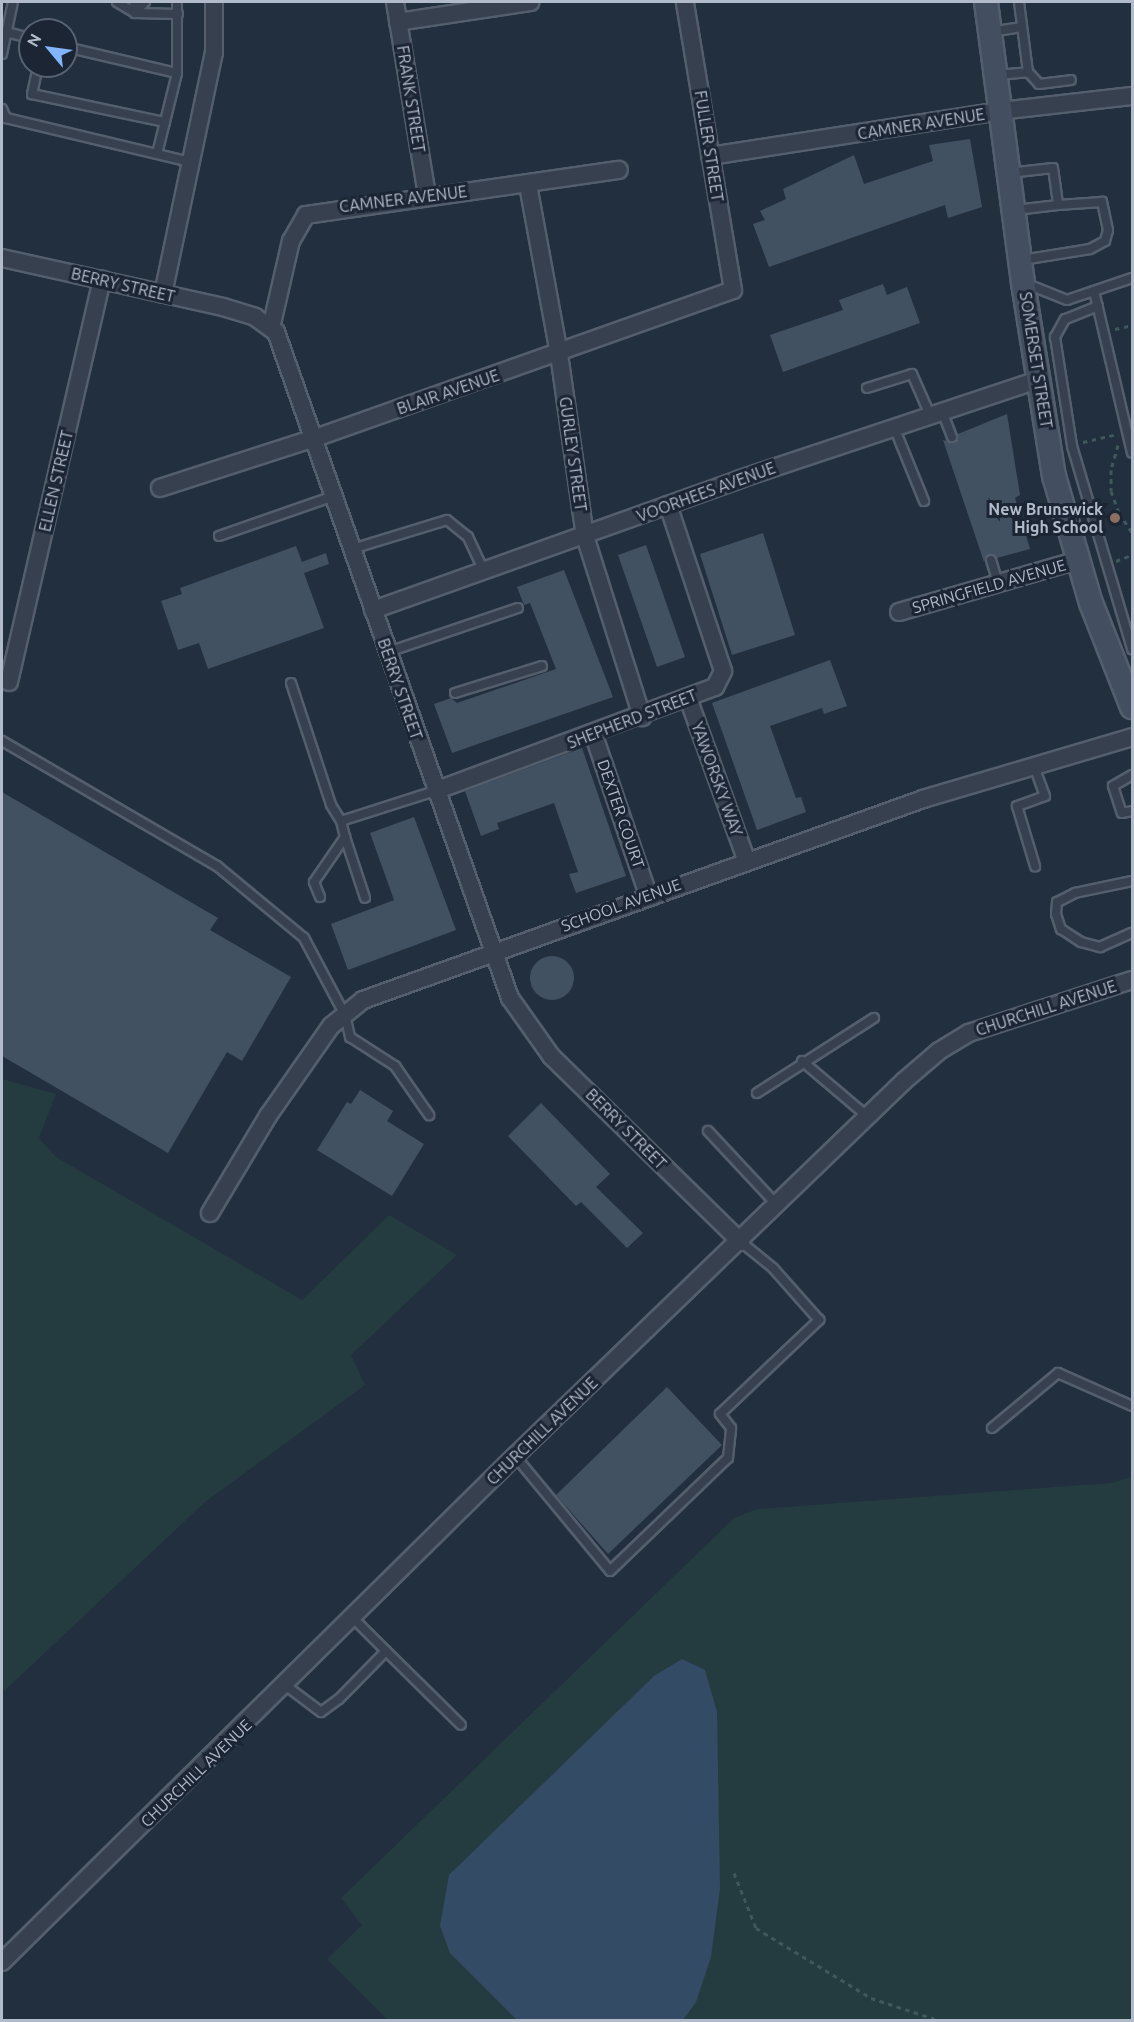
<!DOCTYPE html>
<html>
<head>
<meta charset="utf-8">
<style>
  body { margin:0 }
  #map { position:relative; width:1134px; height:2022px; overflow:hidden; background:#222f3e; font-family:Ubuntu,sans-serif }
  div>[style] { position:absolute }
  [style*='--x'] { left:calc(var(--x)*1px); top:calc(var(--y)*1px); width:calc(var(--w)*1px); rotate:calc(var(--a)*1deg) }
  .green>* { inset:0; background:#243c3f }
  .water>* { inset:0; background:#344b66 }
  .building>* { inset:0; background:#425162 }
  .round { border-radius:50% }
  .path>* { height:3px; margin-top:-1.5px; transform-origin:0; background:repeating-linear-gradient(90deg,#3f5859 0 4.5px,transparent 0 9px) }
  .roads { filter:drop-shadow(2px 0 #545e6c) drop-shadow(-2px 0 #545e6c) drop-shadow(0 2px #545e6c) drop-shadow(0 -2px #545e6c) }
  .lane>* { height:8px; margin:-4px; padding:0 4px; transform-origin:4px; border-radius:4px; background:#36404e }
  .street>* { height:16px; margin:-8px; padding:0 8px; transform-origin:8px; border-radius:8px; background:#36404e }
  .secondary>* { height:22px; margin:-11px; padding:0 11px; transform-origin:11px; border-radius:11px; background:#434f61 }
  .dots>* { width:16px; height:16px; translate:-50% -50%; box-sizing:border-box; border:3px solid #1b2533; border-radius:50% }
  span { translate:-50% -50%; white-space:nowrap; text-align:center; line-height:1.15; -webkit-text-stroke:6px #1b2533; paint-order:stroke }
  .street-label { font-size:16px; color:#b1bbc9 }
  .poi-label { font-size:16px; color:#b1bbc9; font-weight:700 }
  .right { translate:-100% -50%; text-align:right }
  .frame { position:absolute; inset:0; border:3px solid #b1bbc9; pointer-events:none }
  .north { position:absolute; left:18px; top:18px; width:60px; height:60px; box-sizing:border-box; background:#1b2533; border:2px solid #57616f; border-radius:50%; rotate:299deg; font-size:16px; font-weight:700; line-height:24px; text-align:center; color:#b1bbc9 }
  .north::after { content:''; display:block; margin:auto; width:21px; height:27px; background:#81b6fe; clip-path:polygon(50% 0,100% 100%,50% 72%,0 100%) }
</style>
</head>
<body>
<div id="map">
  <div class="green">
    <div style="clip-path:polygon(2px 1079px,56px 1094px,39px 1138px,56px 1157px,302px 1300px,389px 1215px,457px 1255px,351px 1355px,365px 1385px,205px 1502px,2px 1693px)"></div>
    <div style="clip-path:polygon(1132px 1477px,1132px 2020px,388px 2020px,327px 1959px,362px 1925px,341px 1898px,734px 1518px,757px 1509px,1111px 1483px)"></div>
  </div>
  <div class="water">
    <div style="clip-path:polygon(682px 1659px,705px 1670px,717px 1712px,720px 1888px,711px 1957px,696px 2002px,683px 2020px,517px 2020px,450px 1953px,440px 1926px,449px 1875px,654px 1676px)"></div>
  </div>
  <div class="building">
    <div style="clip-path:polygon(970px 139px,982px 207px,948px 218px,945px 205px,769px 267px,753px 224px,765px 220px,760px 211px,786px 199px,783px 189px,854px 155px,864px 184px,933px 161px,929px 145px)"></div>
    <div style="clip-path:polygon(883px 284px,887px 295px,907px 287px,920px 323px,783px 372px,770px 335px,843px 310px,839px 300px)"></div>
    <div style="clip-path:polygon(1007px 414px,1020px 495px,1015px 498px,1030px 549px,997px 558px,990px 554px,984px 562px,943px 440px,955px 443px,958px 434px)"></div>
    <div style="clip-path:polygon(763px 533px,795px 635px,732px 655px,700px 554px)"></div>
    <div style="clip-path:polygon(646px 545px,685px 657px,657px 667px,618px 555px)"></div>
    <div style="clip-path:polygon(296px 546px,302px 562px,326px 553px,329px 564px,304px 573px,324px 628px,208px 669px,199px 643px,178px 650px,161px 601px,182px 594px,180px 588px)"></div>
    <div style="clip-path:polygon(564px 570px,613px 697px,452px 753px,434px 704px,451px 698px,457px 703px,556px 669px,530px 603px,524px 605px,517px 587px)"></div>
    <div style="clip-path:polygon(830px 660px,847px 706px,824px 714px,822px 708px,770px 726px,796px 798px,801px 797px,806px 812px,757px 830px,712px 703px)"></div>
    <div style="clip-path:polygon(582px 748px,626px 876px,576px 893px,569px 874px,578px 872px,554px 803px,497px 823px,499px 829px,481px 836px,465px 791px)"></div>
    <div style="clip-path:polygon(2px 792px,218px 918px,210px 930px,291px 977px,242px 1061px,227px 1052px,168px 1153px,2px 1056px)"></div>
    <div style="clip-path:polygon(414px 817px,456px 930px,348px 970px,331px 924px,394px 900px,370px 833px)"></div>
    <div class="round" style="left:530px;top:956px;width:44px;height:44px"></div>
    <div style="clip-path:polygon(360px 1090px,393px 1111px,387px 1121px,424px 1144px,392px 1196px,317px 1150px,347px 1102px,351px 1104px)"></div>
    <div style="clip-path:polygon(541px 1103px,610px 1174px,596px 1187px,643px 1233px,627px 1248px,581px 1202px,576px 1206px,508px 1136px)"></div>
    <div style="clip-path:polygon(667px 1387px,722px 1445px,608px 1554px,556px 1495px)"></div>
  </div>
  <div class="path">
    <div style="--x:1115;--y:329;--w:17;--a:-13"></div>
    <div style="--x:1083;--y:442;--w:36;--a:-13"></div>
    <div style="--x:1118;--y:445;--w:26;--a:106"></div>
    <div style="--x:1111;--y:470;--w:21;--a:90"></div>
    <div style="--x:1111;--y:491;--w:23;--a:70"></div>
    <div style="--x:1119;--y:513;--w:23;--a:56"></div>
    <div style="--x:1116;--y:561;--w:17;--a:-21"></div>
    <div style="--x:734;--y:1873;--w:59;--a:68.2"></div>
    <div style="--x:756;--y:1928;--w:135;--a:31.3"></div>
    <div style="--x:871;--y:1998;--w:71;--a:18.2"></div>
  </div>
  <div class="roads">
    <div class="lane">
      <div style="--x:117;--y:2;--w:21;--a:31"></div>
      <div style="--x:134;--y:2;--w:11;--a:85"></div>
      <div style="--x:135;--y:13;--w:43;--a:1.3"></div>
      <div style="--x:1019;--y:2;--w:71;--a:82.7"></div>
      <div style="--x:135;--y:13;--w:15;--a:-48"></div>
      <div style="--x:6;--y:32;--w:25;--a:14"></div>
      <div style="--x:990;--y:32;--w:32;--a:-9"></div>
      <div style="--x:66;--y:47;--w:114;--a:13.2"></div>
      <div style="--x:2;--y:54;--w:53;--a:-78.1"></div>
      <div style="--x:38;--y:66;--w:29;--a:102"></div>
      <div style="--x:32;--y:94;--w:136;--a:11.9"></div>
      <div style="--x:996;--y:75;--w:32;--a:-5"></div>
      <div style="--x:1028;--y:72;--w:16;--a:47"></div>
      <div style="--x:1039;--y:84;--w:32;--a:-7"></div>
      <div style="--x:2;--y:109;--w:10;--a:66"></div>
      <div style="--x:6;--y:118;--w:190;--a:13.4"></div>
      <div style="--x:157;--y:154;--w:83;--a:-76.1"></div>
      <div style="--x:177;--y:73;--w:71;--a:-90"></div>
      <div style="--x:1009;--y:173;--w:44;--a:-6.5"></div>
      <div style="--x:1053;--y:168;--w:37;--a:82"></div>
      <div style="--x:1058;--y:205;--w:43;--a:173.4"></div>
      <div style="--x:1022;--y:260;--w:69;--a:-9.2"></div>
      <div style="--x:1090;--y:249;--w:17;--a:-28"></div>
      <div style="--x:1105;--y:241;--w:11;--a:-75"></div>
      <div style="--x:1108;--y:230;--w:29;--a:-102"></div>
      <div style="--x:1102;--y:202;--w:44;--a:176.1"></div>
      <div style="--x:1027;--y:284;--w:43;--a:21.8"></div>
      <div style="--x:1067;--y:300;--w:69;--a:-18.7"></div>
      <div style="--x:1094;--y:291;--w:166;--a:76.8"></div>
      <div style="--x:1098;--y:306;--w:35;--a:158"></div>
      <div style="--x:1065;--y:319;--w:21;--a:119"></div>
      <div style="--x:1055;--y:337;--w:110;--a:81.1"></div>
      <div style="--x:1072;--y:446;--w:212;--a:73.5"></div>
      <div style="--x:867;--y:388;--w:47;--a:-17.3"></div>
      <div style="--x:912;--y:374;--w:45;--a:66.3"></div>
      <div style="--x:942;--y:411;--w:28;--a:69"></div>
      <div style="--x:894;--y:427;--w:80;--a:67.9"></div>
      <div style="--x:219;--y:536;--w:122;--a:-19.2"></div>
      <div style="--x:352;--y:549;--w:99;--a:-17"></div>
      <div style="--x:447;--y:520;--w:27;--a:39"></div>
      <div style="--x:468;--y:537;--w:38;--a:65"></div>
      <div style="--x:991;--y:560;--w:24;--a:73"></div>
      <div style="--x:388;--y:652;--w:137;--a:-18.7"></div>
      <div style="--x:291;--y:683;--w:128;--a:71.8"></div>
      <div style="--x:331;--y:805;--w:19;--a:58"></div>
      <div style="--x:341;--y:821;--w:99;--a:-17.7"></div>
      <div style="--x:455;--y:693;--w:91;--a:-17.2"></div>
      <div style="--x:2;--y:741;--w:249;--a:30.2"></div>
      <div style="--x:217;--y:866;--w:113;--a:39.6"></div>
      <div style="--x:304;--y:938;--w:87;--a:62"></div>
      <div style="--x:345;--y:1015;--w:23;--a:77"></div>
      <div style="--x:350;--y:1037;--w:54;--a:32.8"></div>
      <div style="--x:395;--y:1066;--w:60;--a:55.2"></div>
      <div style="--x:1034;--y:766;--w:32;--a:70"></div>
      <div style="--x:1045;--y:796;--w:30;--a:160"></div>
      <div style="--x:1017;--y:806;--w:63;--a:73.3"></div>
      <div style="--x:1132;--y:775;--w:22;--a:150"></div>
      <div style="--x:1113;--y:786;--w:28;--a:72"></div>
      <div style="--x:1122;--y:813;--w:10;--a:-11"></div>
      <div style="--x:345;--y:837;--w:64;--a:71.8"></div>
      <div style="--x:1132;--y:881;--w:58;--a:168.1"></div>
      <div style="--x:1075;--y:893;--w:20;--a:153"></div>
      <div style="--x:1057;--y:902;--w:12;--a:95"></div>
      <div style="--x:1056;--y:914;--w:16;--a:72"></div>
      <div style="--x:1061;--y:929;--w:24;--a:33"></div>
      <div style="--x:1081;--y:942;--w:20;--a:15"></div>
      <div style="--x:1100;--y:947;--w:35;--a:-24"></div>
      <div style="--x:320;--y:897;--w:16;--a:-112"></div>
      <div style="--x:314;--y:882;--w:55;--a:-55.4"></div>
      <div style="--x:345;--y:837;--w:16;--a:-104"></div>
      <div style="--x:802;--y:1061;--w:87;--a:40.3"></div>
      <div style="--x:757;--y:1093;--w:139;--a:-32.7"></div>
      <div style="--x:708;--y:1131;--w:101;--a:47"></div>
      <div style="--x:992;--y:1428;--w:86;--a:-39.8"></div>
      <div style="--x:1058;--y:1373;--w:81;--a:24"></div>
      <div style="--x:515;--y:1456;--w:149;--a:50.4"></div>
      <div style="--x:610;--y:1571;--w:163;--a:-43.8"></div>
      <div style="--x:728;--y:1458;--w:30;--a:-84"></div>
      <div style="--x:731;--y:1428;--w:18;--a:-128"></div>
      <div style="--x:720;--y:1414;--w:137;--a:-43.5"></div>
      <div style="--x:819;--y:1320;--w:69;--a:-131.5"></div>
      <div style="--x:773;--y:1268;--w:41;--a:-140.9"></div>
      <div style="--x:386;--y:1651;--w:105;--a:44.6"></div>
      <div style="--x:285;--y:1685;--w:45;--a:36.9"></div>
      <div style="--x:321;--y:1712;--w:22;--a:-36"></div>
      <div style="--x:339;--y:1699;--w:67;--a:-45.6"></div>
      <div style="--x:386;--y:1651;--w:47;--a:-135"></div>
    </div>
    <div class="street">
      <div style="--x:395;--y:2;--w:197;--a:80.6"></div>
      <div style="--x:398;--y:22;--w:134;--a:-8.6"></div>
      <div style="--x:710;--y:156;--w:293;--a:-8.8"></div>
      <div style="--x:1000;--y:111;--w:133;--a:-6.5"></div>
      <div style="--x:528;--y:185;--w:172;--a:79.6"></div>
      <div style="--x:559;--y:354;--w:184;--a:81.9"></div>
      <div style="--x:585;--y:536;--w:190;--a:72.5"></div>
      <div style="--x:2;--y:258;--w:226;--a:12.5"></div>
      <div style="--x:223;--y:307;--w:34;--a:17"></div>
      <div style="--x:255;--y:317;--w:26;--a:36"></div>
      <div style="--x:276;--y:332;--w:706;--a:70.64"></div>
      <div style="--x:510;--y:998;--w:71;--a:54.7"></div>
      <div style="--x:551;--y:1056;--w:266;--a:44.4"></div>
      <div style="--x:163;--y:294;--w:246;--a:-78.1"></div>
      <div style="--x:214;--y:53;--w:51;--a:-90"></div>
      <div style="--x:271;--y:328;--w:89;--a:-77.1"></div>
      <div style="--x:291;--y:241;--w:30;--a:-60"></div>
      <div style="--x:306;--y:215;--w:316;--a:-8.2"></div>
      <div style="--x:160;--y:488;--w:163;--a:-17.9"></div>
      <div style="--x:315;--y:438;--w:443;--a:-19.5"></div>
      <div style="--x:733;--y:290;--w:292;--a:-99.5"></div>
      <div style="--x:373;--y:610;--w:390;--a:-19.6"></div>
      <div style="--x:740;--y:479;--w:316;--a:-18.4"></div>
      <div style="--x:899;--y:612;--w:179;--a:-16.2"></div>
      <div style="--x:1071;--y:562;--w:8;--a:14"></div>
      <div style="--x:9;--y:682;--w:413;--a:-77"></div>
      <div style="--x:688;--y:698;--w:171;--a:70.2"></div>
      <div style="--x:593;--y:733;--w:171;--a:71.2"></div>
      <div style="--x:435;--y:791;--w:299;--a:-20.4"></div>
      <div style="--x:715;--y:687;--w:18;--a:-63"></div>
      <div style="--x:723;--y:671;--w:175;--a:-108.3"></div>
      <div style="--x:210;--y:1213;--w:113;--a:-59.1"></div>
      <div style="--x:268;--y:1116;--w:110;--a:-55"></div>
      <div style="--x:331;--y:1026;--w:41;--a:-39.1"></div>
      <div style="--x:363;--y:1000;--w:595;--a:-19.74"></div>
      <div style="--x:923;--y:799;--w:218;--a:-16.5"></div>
      <div style="--x:2;--y:1962;--w:721;--a:-44.61"></div>
      <div style="--x:515;--y:1456;--w:540;--a:-43.95"></div>
      <div style="--x:904;--y:1081;--w:46;--a:-40.6"></div>
      <div style="--x:939;--y:1051;--w:35;--a:-31"></div>
      <div style="--x:969;--y:1033;--w:171;--a:-18"></div>
    </div>
    <div class="secondary">
      <div style="--x:986;--y:2;--w:283;--a:82.5"></div>
      <div style="--x:1023;--y:283;--w:195;--a:80.9"></div>
      <div style="--x:1054;--y:476;--w:132;--a:73.8"></div>
      <div style="--x:1091;--y:603;--w:112;--a:68.5"></div>
    </div>
  </div>
  <div class="dots">
    <div style="left:1115px;top:518px;background:#8d6e63"></div>
  </div>
  <div class="street-label">
    <span style="left:411px;top:99px;rotate:81deg">FRANK STREET</span>
    <span style="left:921px;top:124px;rotate:-9deg">CAMNER AVENUE</span>
    <span style="left:709px;top:146px;rotate:81deg">FULLER STREET</span>
    <span style="left:403px;top:199px;rotate:-7deg">CAMNER AVENUE</span>
    <span style="left:123px;top:285px;rotate:13deg">BERRY STREET</span>
    <span style="left:1036px;top:360px;rotate:81deg">SOMERSET STREET</span>
    <span style="left:448px;top:392px;rotate:-19deg">BLAIR AVENUE</span>
    <span style="left:573px;top:454px;rotate:82deg">GURLEY STREET</span>
    <span style="left:56px;top:481px;rotate:-77deg">ELLEN STREET</span>
    <span style="left:706px;top:492px;rotate:-20deg">VOORHEES AVENUE</span>
    <span style="left:989px;top:586px;rotate:-16deg">SPRINGFIELD AVENUE</span>
    <span style="left:400px;top:689px;rotate:71deg">BERRY STREET</span>
    <span style="left:632px;top:719px;rotate:-21deg">SHEPHERD STREET</span>
    <span style="left:717px;top:779px;rotate:70deg">YAWORSKY WAY</span>
    <span style="left:621px;top:814px;rotate:71deg">DEXTER COURT</span>
    <span style="left:621px;top:905px;rotate:-20deg">SCHOOL AVENUE</span>
    <span style="left:1046px;top:1008px;rotate:-18deg">CHURCHILL AVENUE</span>
    <span style="left:626px;top:1129px;rotate:45deg">BERRY STREET</span>
    <span style="left:542px;top:1431px;rotate:-44deg">CHURCHILL AVENUE</span>
    <span style="left:196px;top:1773px;rotate:-44deg">CHURCHILL AVENUE</span>
  </div>
  <div class="poi-label">
    <span class="right" style="left:1103px;top:518px">New Brunswick<br>High School</span>
  </div>
  <div class="frame"></div>
  <div class="north">N</div>
</div>
</body>
</html>
